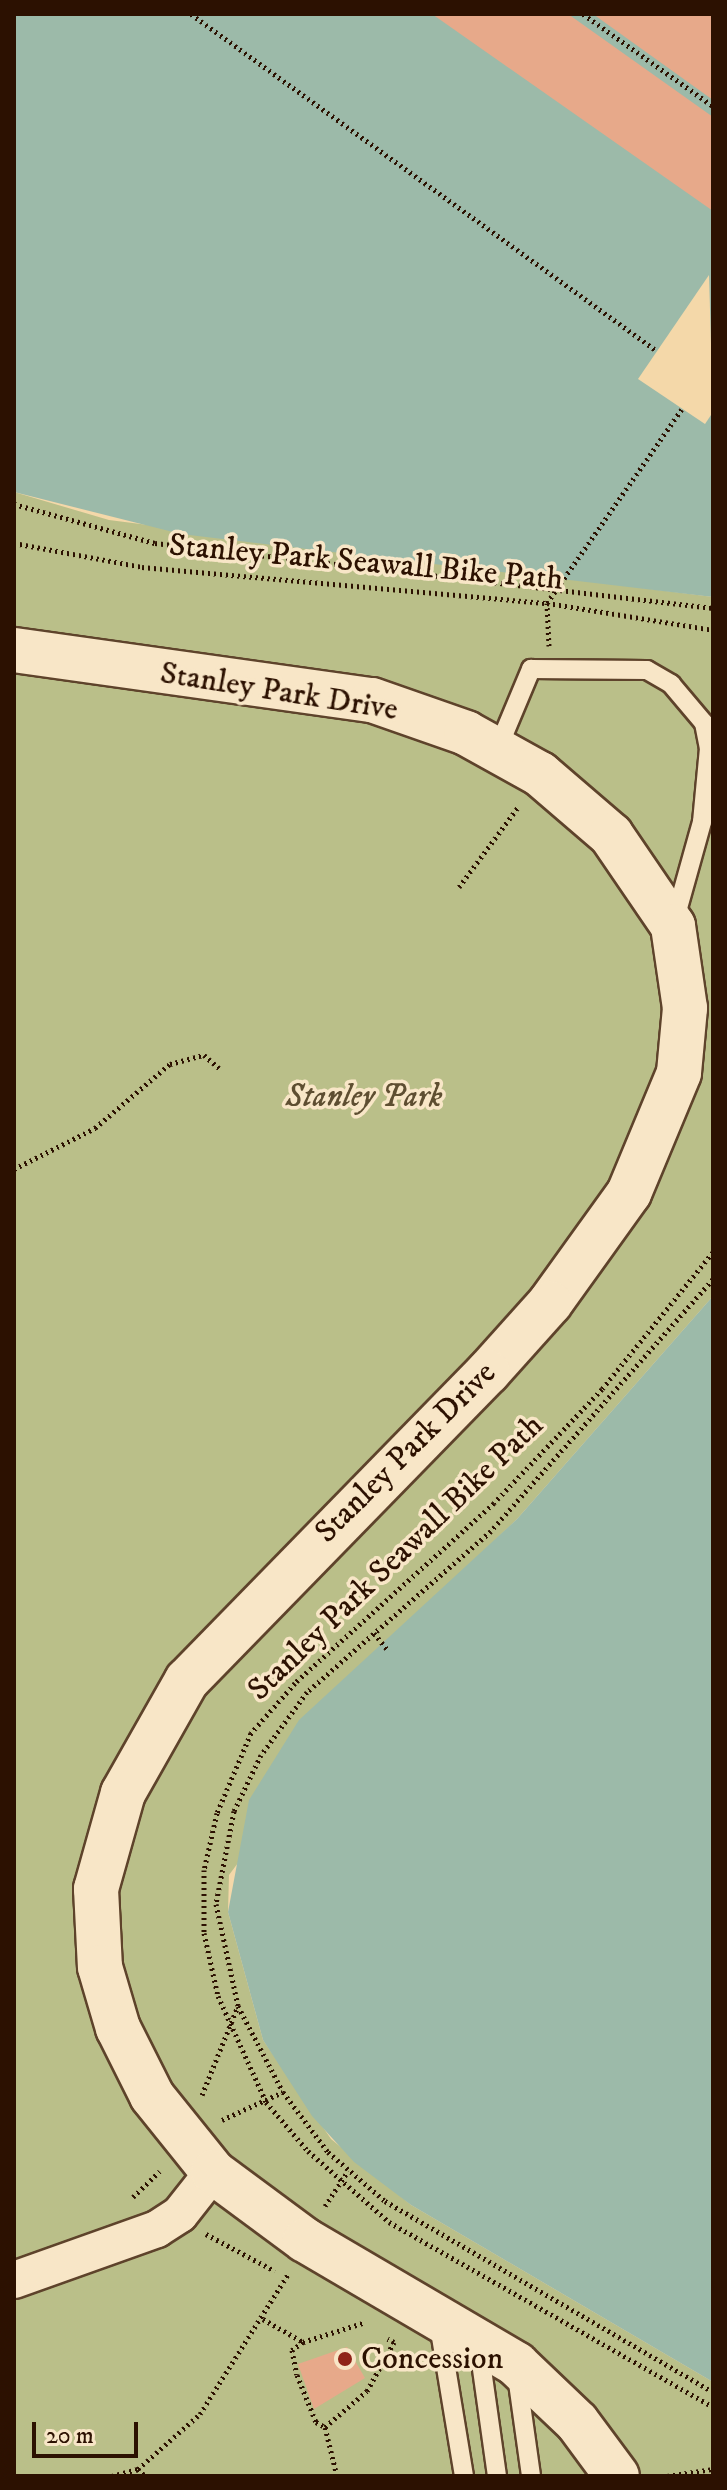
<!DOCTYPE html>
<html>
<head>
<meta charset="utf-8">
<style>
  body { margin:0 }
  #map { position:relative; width:727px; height:2490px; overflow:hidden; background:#f4d8a9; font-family:"IM FELL DW Pica",serif }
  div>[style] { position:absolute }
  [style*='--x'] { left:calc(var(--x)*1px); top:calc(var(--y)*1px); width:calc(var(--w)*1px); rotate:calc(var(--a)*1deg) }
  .green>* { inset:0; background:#babf89 }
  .water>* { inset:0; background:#9cbaa9 }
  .pier>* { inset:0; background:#f4d8a9 }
  .building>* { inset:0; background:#e7a98a }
  .path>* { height:5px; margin-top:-2.5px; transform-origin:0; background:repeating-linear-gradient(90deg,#2c1101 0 2px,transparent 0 6px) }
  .roads { filter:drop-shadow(2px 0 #5e432b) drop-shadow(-2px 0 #5e432b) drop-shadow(0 2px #5e432b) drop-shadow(0 -2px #5e432b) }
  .lane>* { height:18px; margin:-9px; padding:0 9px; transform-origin:9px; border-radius:9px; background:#f8e6c7 }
  .street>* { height:36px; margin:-18px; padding:0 18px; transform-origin:18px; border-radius:18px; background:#f8e6c7 }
  .secondary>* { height:44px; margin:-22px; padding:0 22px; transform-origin:22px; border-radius:22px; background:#f8e6c7 }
  .dots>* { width:22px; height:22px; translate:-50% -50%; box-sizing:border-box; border:4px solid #f8e6c7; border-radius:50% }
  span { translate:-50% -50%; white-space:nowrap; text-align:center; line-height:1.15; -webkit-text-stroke:7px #f8e6c7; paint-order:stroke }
  .street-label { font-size:32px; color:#2c1101 }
  .park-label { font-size:32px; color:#5e4e31; font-style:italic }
  .poi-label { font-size:32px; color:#2c1101 }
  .left { translate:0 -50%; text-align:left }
  .frame { position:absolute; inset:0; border:16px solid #2c1101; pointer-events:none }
  .scale { position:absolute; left:32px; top:2422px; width:106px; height:36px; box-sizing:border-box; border:4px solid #2c1101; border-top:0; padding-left:10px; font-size:24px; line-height:28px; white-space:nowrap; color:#2c1101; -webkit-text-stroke:6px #f8e6c7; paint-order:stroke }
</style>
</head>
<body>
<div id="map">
  <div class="green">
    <div style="clip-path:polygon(14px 492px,109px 520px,713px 597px,713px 1296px,517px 1519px,439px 1594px,229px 1875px,228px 1912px,263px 2040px,331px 2139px,411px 2205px,713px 2382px,713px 2476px,14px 2476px)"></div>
  </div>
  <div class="water">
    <div style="clip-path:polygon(14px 14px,713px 14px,713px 597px,181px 534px,14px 492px)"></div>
    <div style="clip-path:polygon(713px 1296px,713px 2382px,411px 2205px,354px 2162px,312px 2116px,263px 2040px,228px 1912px,249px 1800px,299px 1720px,517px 1519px)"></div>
  </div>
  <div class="pier">
    <div style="clip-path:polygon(709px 275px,713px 412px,705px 424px,638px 379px)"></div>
  </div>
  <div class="building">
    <div style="clip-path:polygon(432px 14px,568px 14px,713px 117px,713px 211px)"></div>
    <div style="clip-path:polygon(593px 14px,713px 14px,713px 100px)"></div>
    <div style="clip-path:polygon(347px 2347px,365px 2378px,314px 2409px,298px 2364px)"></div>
  </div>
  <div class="path">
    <div style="--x:191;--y:14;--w:575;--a:35.87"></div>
    <div style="--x:583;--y:14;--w:159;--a:35.3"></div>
    <div style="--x:14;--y:504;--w:146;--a:15.5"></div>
    <div style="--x:155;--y:543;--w:562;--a:6.64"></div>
    <div style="--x:14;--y:543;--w:130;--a:10.6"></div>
    <div style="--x:142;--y:567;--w:407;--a:5.1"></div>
    <div style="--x:547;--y:603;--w:168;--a:9.2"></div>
    <div style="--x:549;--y:646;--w:43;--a:-92.7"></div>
    <div style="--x:547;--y:603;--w:236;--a:-55.2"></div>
    <div style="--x:459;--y:887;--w:101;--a:-53.5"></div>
    <div style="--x:14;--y:1169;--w:91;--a:-26.8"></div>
    <div style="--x:95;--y:1128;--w:99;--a:-40.5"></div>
    <div style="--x:170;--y:1064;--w:35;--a:-15"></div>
    <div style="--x:204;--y:1055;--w:20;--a:41"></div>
    <div style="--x:713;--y:1252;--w:176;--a:129"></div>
    <div style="--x:602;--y:1389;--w:157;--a:133.5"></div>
    <div style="--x:494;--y:1503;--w:268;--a:137.9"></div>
    <div style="--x:295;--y:1683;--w:67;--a:131.3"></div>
    <div style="--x:251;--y:1733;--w:87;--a:113"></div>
    <div style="--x:217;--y:1813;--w:58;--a:102.8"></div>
    <div style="--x:204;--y:1870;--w:63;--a:90"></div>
    <div style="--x:204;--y:1933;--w:65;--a:77.5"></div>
    <div style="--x:218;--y:1996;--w:116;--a:65.6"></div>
    <div style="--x:266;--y:2102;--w:65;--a:49.4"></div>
    <div style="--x:308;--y:2151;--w:108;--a:41.2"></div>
    <div style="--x:389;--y:2222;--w:373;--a:29.7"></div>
    <div style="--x:713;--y:1279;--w:336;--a:131.4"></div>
    <div style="--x:491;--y:1531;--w:244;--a:138.8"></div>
    <div style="--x:307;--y:1692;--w:78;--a:126.1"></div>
    <div style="--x:261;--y:1755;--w:62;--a:115.7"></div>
    <div style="--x:234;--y:1811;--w:95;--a:101"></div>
    <div style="--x:216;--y:1904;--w:104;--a:77.8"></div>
    <div style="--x:238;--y:2006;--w:97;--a:62.4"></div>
    <div style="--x:283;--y:2092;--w:75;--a:53.1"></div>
    <div style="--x:328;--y:2152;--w:75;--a:40.7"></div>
    <div style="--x:385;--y:2201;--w:380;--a:30.2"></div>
    <div style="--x:374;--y:1633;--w:21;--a:51"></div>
    <div style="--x:202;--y:2095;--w:96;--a:-68"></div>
    <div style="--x:222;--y:2120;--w:67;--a:-24.7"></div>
    <div style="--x:133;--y:2197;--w:37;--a:-44"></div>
    <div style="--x:325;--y:2206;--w:42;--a:-56.7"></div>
    <div style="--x:206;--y:2234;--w:78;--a:28.2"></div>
    <div style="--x:263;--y:2319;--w:46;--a:29.9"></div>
    <div style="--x:303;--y:2342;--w:63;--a:-17.6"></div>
    <div style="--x:303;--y:2342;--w:14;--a:144"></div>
    <div style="--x:292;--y:2350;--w:25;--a:79"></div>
    <div style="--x:297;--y:2375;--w:51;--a:68"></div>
    <div style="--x:316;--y:2422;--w:10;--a:29"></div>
    <div style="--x:138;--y:2469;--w:10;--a:45"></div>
    <div style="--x:112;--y:2476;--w:27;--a:-15"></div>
    <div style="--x:138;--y:2469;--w:83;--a:-41.6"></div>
    <div style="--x:200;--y:2414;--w:165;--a:-57.8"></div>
    <div style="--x:337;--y:2476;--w:50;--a:-103.8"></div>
    <div style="--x:325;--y:2427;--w:55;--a:-40.6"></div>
    <div style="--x:367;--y:2391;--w:56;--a:-61.1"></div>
    <div style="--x:394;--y:2342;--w:7;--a:-153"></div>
    <div style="--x:667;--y:2476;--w:47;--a:-8.7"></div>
  </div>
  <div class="roads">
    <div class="lane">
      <div style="--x:498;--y:748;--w:86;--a:-67.3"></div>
      <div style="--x:531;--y:669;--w:116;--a:0.5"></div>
      <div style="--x:647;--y:670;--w:28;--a:30"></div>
      <div style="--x:671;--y:684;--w:51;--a:49.8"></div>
      <div style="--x:704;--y:723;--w:25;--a:79"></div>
      <div style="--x:709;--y:748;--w:74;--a:95.4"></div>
      <div style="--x:702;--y:822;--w:101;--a:105.6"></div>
      <div style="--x:439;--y:2325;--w:153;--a:80.6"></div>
      <div style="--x:479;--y:2348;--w:129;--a:82"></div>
      <div style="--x:517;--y:2376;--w:101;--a:82"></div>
    </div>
    <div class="street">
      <div style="--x:14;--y:2280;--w:152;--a:-19.6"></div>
      <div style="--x:157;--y:2229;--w:27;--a:-33"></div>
      <div style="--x:180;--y:2214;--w:53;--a:-51.8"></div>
    </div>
    <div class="secondary">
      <div style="--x:14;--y:650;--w:361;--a:8"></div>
      <div style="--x:372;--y:700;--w:100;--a:19.3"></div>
      <div style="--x:466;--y:733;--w:85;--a:29"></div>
      <div style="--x:540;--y:774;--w:94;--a:40.7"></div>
      <div style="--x:611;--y:835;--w:110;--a:55.7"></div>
      <div style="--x:673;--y:926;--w:83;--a:81.7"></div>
      <div style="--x:685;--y:1008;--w:65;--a:95.3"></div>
      <div style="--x:679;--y:1073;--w:130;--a:112.6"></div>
      <div style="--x:629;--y:1193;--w:135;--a:125.7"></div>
      <div style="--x:550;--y:1303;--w:93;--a:131.9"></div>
      <div style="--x:488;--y:1372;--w:431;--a:134.3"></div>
      <div style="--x:187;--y:1680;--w:130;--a:119.5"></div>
      <div style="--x:123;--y:1793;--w:100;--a:105.7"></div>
      <div style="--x:96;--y:1889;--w:78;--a:87.1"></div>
      <div style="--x:100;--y:1967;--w:64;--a:73.6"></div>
      <div style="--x:118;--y:2028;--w:76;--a:63.4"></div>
      <div style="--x:152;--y:2096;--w:97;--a:51.2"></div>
      <div style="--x:213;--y:2172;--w:114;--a:36.5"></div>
      <div style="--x:305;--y:2240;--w:245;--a:30.4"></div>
      <div style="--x:516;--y:2364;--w:84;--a:43.6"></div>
      <div style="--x:577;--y:2422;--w:67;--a:53.5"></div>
    </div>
  </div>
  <div class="dots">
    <div style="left:345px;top:2359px;background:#8f2418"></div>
  </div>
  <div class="street-label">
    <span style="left:366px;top:563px;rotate:5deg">Stanley Park Seawall Bike Path</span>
    <span style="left:279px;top:692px;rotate:9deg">Stanley Park Drive</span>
    <span style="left:406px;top:1453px;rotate:-45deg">Stanley Park Drive</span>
    <span style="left:396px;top:1558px;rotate:-44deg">Stanley Park Seawall Bike Path</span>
  </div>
  <div class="park-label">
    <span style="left:364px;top:1097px">Stanley Park</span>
  </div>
  <div class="poi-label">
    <span class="left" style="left:361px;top:2359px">Concession</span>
  </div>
  <div class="frame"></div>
  <div class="scale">20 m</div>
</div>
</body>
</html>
